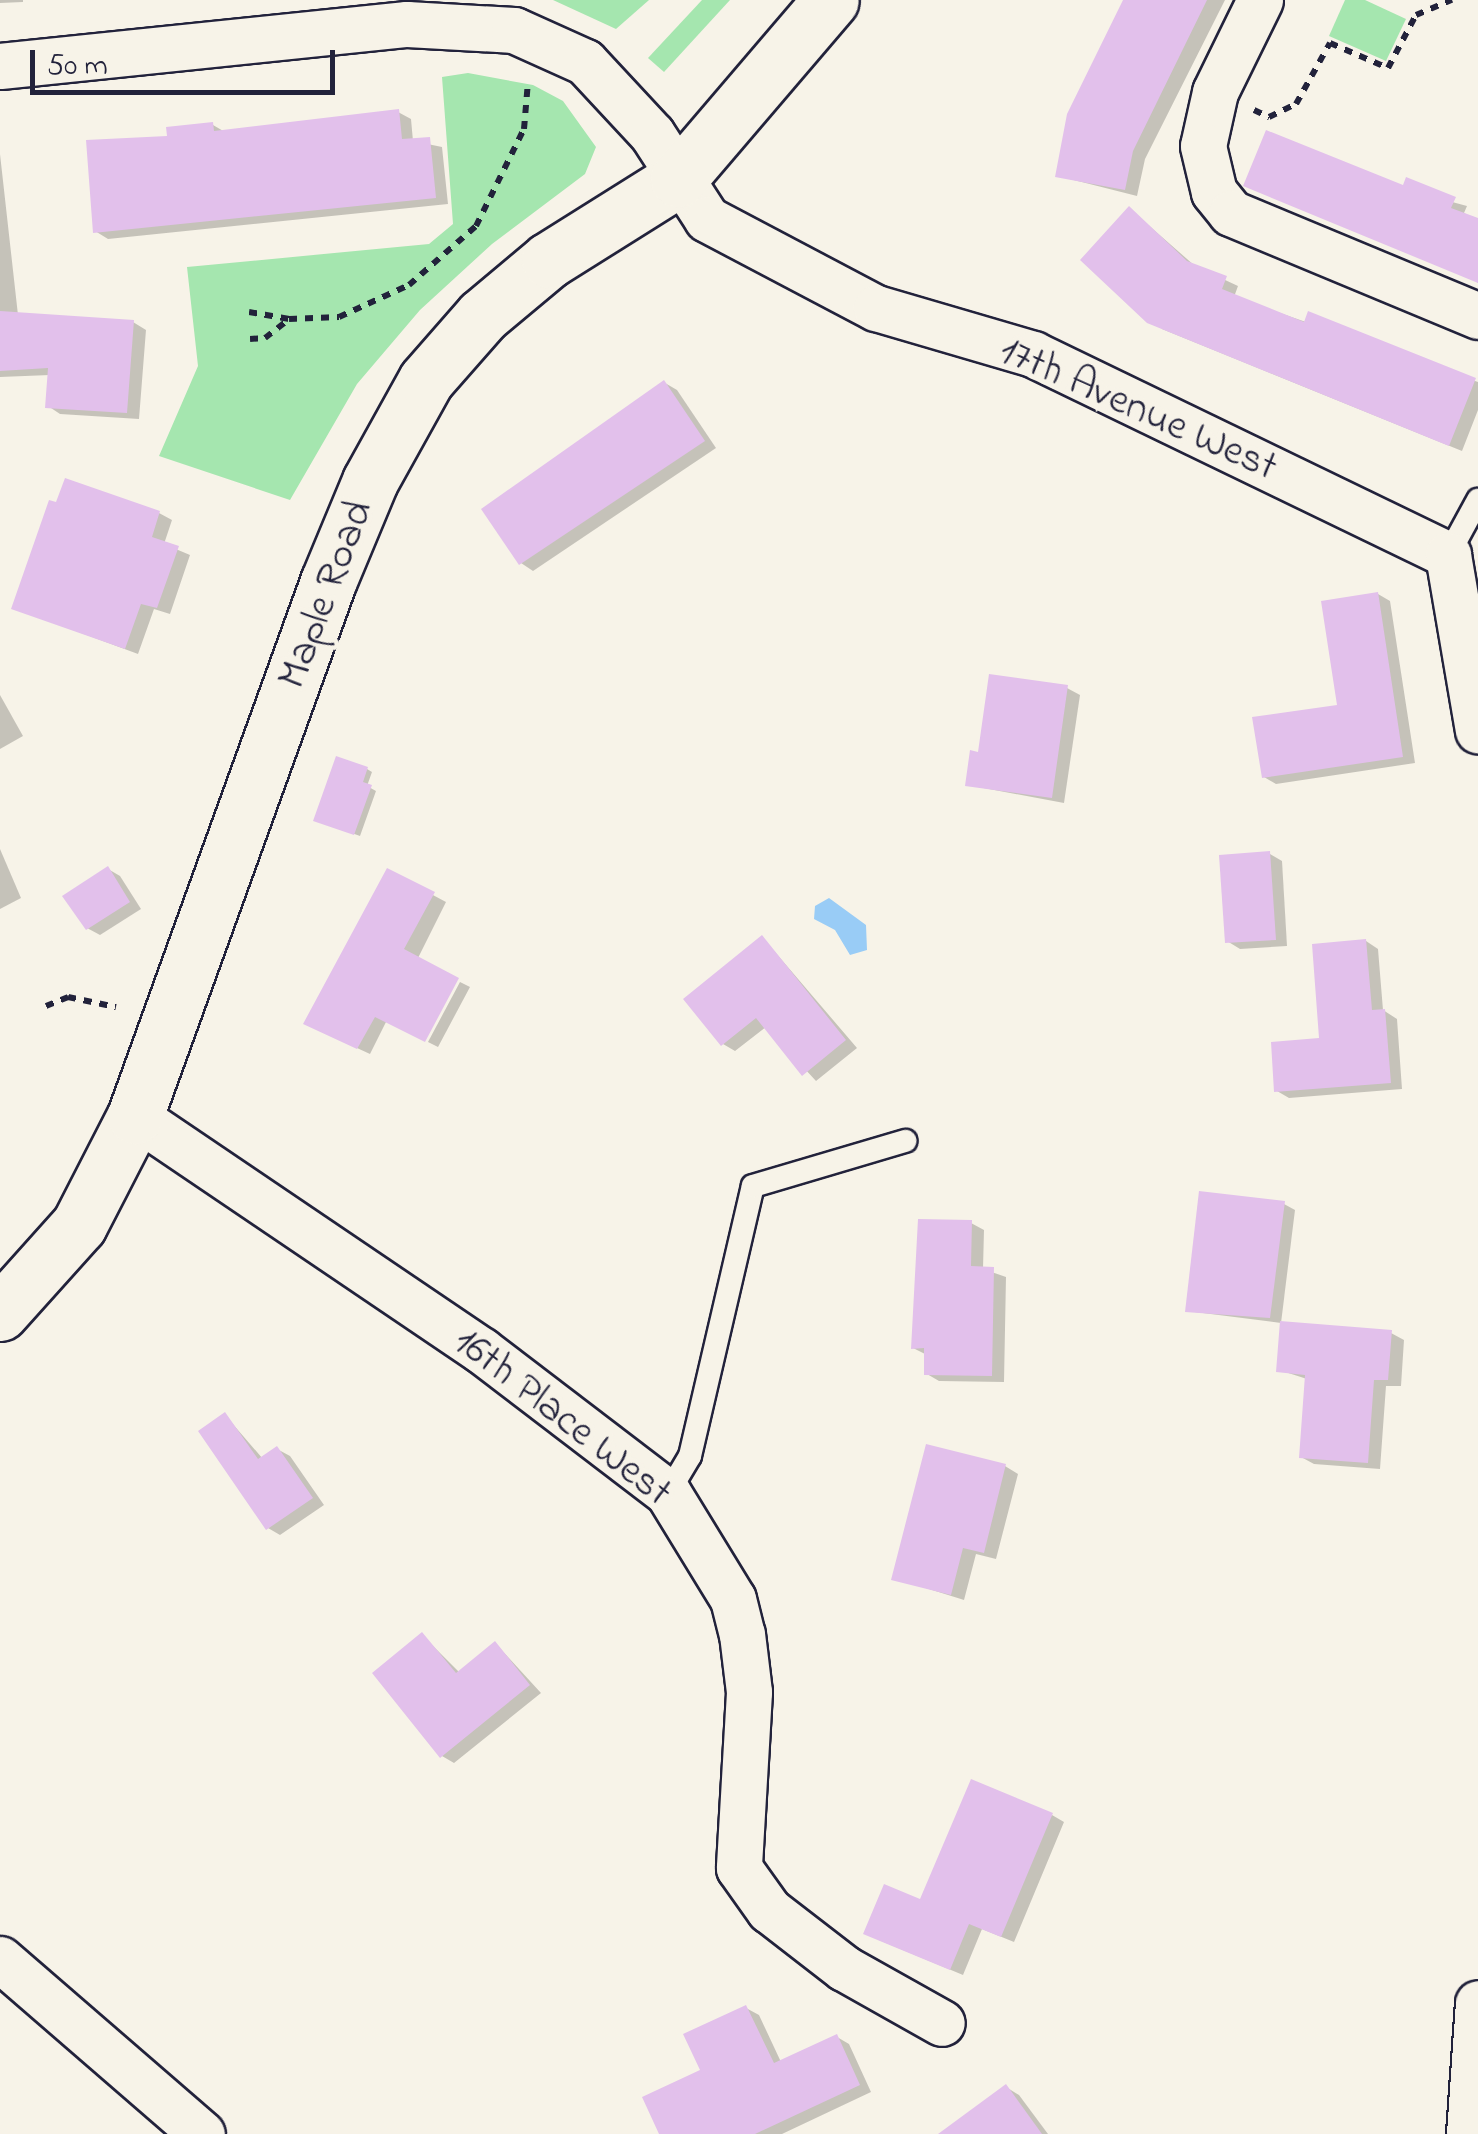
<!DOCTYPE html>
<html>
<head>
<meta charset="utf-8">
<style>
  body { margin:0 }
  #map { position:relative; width:1478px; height:2134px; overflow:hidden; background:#f7f3e8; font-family:"Indie Flower",sans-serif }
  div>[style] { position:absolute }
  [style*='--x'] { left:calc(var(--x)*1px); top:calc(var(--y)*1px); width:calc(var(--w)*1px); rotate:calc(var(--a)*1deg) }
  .green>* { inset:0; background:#a5e6af }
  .water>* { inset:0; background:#99ccf6 }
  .shadow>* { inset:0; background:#0003 }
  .building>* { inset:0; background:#e2c0eb }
  .path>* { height:6px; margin-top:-3px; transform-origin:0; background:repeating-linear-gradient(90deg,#22223b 0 8px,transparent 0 16px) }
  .roads { filter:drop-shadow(2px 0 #22223b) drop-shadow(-2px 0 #22223b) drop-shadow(0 2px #22223b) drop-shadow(0 -2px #22223b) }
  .service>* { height:22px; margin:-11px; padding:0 11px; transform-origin:11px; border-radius:11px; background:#f7f3e8 }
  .minor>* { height:45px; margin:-22.5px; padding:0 22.5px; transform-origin:22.5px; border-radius:22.5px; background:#f7f3e8 }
  .tertiary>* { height:55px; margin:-27.5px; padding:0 27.5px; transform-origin:27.5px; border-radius:27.5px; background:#f7f3e8 }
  span { translate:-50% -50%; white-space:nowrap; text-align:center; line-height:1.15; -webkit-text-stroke:10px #f7f3e8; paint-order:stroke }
  .street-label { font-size:42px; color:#22223b }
  .scale { position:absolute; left:30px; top:50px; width:305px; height:45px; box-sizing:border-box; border:5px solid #22223b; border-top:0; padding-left:12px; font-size:30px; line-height:35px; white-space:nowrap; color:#22223b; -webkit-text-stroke:8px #f7f3e8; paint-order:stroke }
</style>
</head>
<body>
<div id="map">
  <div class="green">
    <div style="clip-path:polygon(553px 0,649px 0,616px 29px)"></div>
    <div style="clip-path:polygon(702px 0,730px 0,664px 72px,648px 58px)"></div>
    <div style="clip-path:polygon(1345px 0,1365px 0,1406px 19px,1386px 61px,1329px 36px)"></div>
    <div style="clip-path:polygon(468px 73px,533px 85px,563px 101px,596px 147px,585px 174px,492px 244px,420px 310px,357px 384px,290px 500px,159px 456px,198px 366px,187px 267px,429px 244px,453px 224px,442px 77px)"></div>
  </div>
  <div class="water">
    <div style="clip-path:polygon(829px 898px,866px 925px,867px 950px,850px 955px,835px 930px,814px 919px,815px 906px)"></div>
  </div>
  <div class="shadow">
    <div style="clip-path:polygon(0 0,23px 0,23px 2px,0 3px)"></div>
    <div style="clip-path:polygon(1126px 0,1225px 0,1145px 159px,1137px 196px,1058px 176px)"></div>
    <div style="clip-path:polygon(398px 112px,411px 119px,413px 141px,442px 147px,448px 204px,108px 239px,95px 231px,170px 138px,213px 125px,225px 132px)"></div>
    <div style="clip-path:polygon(0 154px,18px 315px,133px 322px,146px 330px,139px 419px,60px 414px,48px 406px,50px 375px,0 377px)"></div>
    <div style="clip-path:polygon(1404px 189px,1467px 206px,1464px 213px,1478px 221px,1478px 283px)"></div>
    <div style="clip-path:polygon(1130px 209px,1195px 266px,1238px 286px,1234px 297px,1478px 382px,1478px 410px,1462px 451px,1162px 329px)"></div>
    <div style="clip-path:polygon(665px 383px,677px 390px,716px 448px,533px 571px,521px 563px)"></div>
    <div style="clip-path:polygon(159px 513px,172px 520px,164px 544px,190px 555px,170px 614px,154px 609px,138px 654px,14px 608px)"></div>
    <div style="clip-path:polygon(1378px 594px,1390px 601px,1415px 763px,1276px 784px,1264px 777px,1339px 707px)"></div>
    <div style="clip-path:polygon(1067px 688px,1080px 695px,1064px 803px,968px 785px,980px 754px)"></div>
    <div style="clip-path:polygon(0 695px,23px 736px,0 749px)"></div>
    <div style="clip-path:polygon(367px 769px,372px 772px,367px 786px,376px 791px,360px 836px,321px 822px)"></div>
    <div style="clip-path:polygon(0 849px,21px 898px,0 909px)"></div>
    <div style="clip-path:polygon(1270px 854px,1282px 861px,1287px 946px,1240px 949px,1227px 941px)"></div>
    <div style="clip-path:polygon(108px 869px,120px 876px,141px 909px,100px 935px,87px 928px)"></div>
    <div style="clip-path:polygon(388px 871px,446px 902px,370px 1054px,318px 1030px)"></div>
    <div style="clip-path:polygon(763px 938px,857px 1048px,816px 1081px,766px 1027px,735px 1051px,723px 1044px)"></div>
    <div style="clip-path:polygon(1366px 941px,1378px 949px,1383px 1010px,1397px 1019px,1402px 1089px,1289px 1098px,1277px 1091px,1321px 1040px)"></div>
    <div style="clip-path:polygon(460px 982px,470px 987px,438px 1047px,428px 1042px)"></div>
    <div style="clip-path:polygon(1284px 1204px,1295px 1210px,1281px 1323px,1187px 1311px)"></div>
    <div style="clip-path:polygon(971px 1223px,984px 1230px,983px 1269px,1006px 1277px,1004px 1382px,939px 1381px,927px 1374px,927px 1355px,913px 1348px)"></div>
    <div style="clip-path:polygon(1391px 1333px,1404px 1340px,1401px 1386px,1386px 1386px,1380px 1469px,1314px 1464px,1301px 1457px,1307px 1379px,1279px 1370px)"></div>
    <div style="clip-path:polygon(225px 1415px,263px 1459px,277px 1449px,290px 1456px,324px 1505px,280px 1535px,268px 1528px)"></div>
    <div style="clip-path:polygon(1005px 1466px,1018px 1474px,996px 1559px,976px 1554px,964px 1600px,894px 1578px)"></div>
    <div style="clip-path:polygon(422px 1635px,460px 1673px,496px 1644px,541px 1693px,454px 1763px,442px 1756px)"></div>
    <div style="clip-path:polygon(1052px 1815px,1064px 1822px,1014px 1942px,982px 1929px,963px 1975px,879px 1940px,921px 1902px)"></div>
    <div style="clip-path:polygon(746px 2008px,759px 2015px,781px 2062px,837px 2037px,849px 2044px,871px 2092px,782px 2134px,662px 2134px)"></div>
    <div style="clip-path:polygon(1006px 2087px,1019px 2095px,1048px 2134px,969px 2134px)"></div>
  </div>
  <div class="building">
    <div style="clip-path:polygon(1123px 0,1207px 0,1133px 151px,1125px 190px,1055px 177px,1067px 114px)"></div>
    <div style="clip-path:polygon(399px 109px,402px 139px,430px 137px,436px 198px,93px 233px,86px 140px,167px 136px,166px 127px,213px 122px,214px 131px)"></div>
    <div style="clip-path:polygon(1266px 130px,1403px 185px,1406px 177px,1456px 197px,1451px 208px,1478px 218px,1478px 283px,1243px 186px)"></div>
    <div style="clip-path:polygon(1129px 206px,1187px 261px,1227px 276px,1222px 289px,1304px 322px,1308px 311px,1476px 378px,1449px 446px,1147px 323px,1080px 260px)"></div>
    <div style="clip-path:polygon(0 311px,134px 320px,127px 413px,45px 408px,48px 368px,0 371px)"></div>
    <div style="clip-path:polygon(664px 380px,705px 441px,519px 565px,481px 509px)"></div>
    <div style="clip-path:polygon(65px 478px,160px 511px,152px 537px,179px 546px,157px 608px,141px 604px,125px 649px,11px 609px,49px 500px,56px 502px)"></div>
    <div style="clip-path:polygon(1378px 592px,1403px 757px,1262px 778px,1252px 717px,1337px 705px,1321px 601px)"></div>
    <div style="clip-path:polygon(989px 674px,1068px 685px,1052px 798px,965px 786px,970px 750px,978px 752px)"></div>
    <div style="clip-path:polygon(336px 756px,368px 767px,363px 782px,372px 785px,354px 835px,313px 821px)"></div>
    <div style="clip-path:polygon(1270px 851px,1276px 940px,1225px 943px,1219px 855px)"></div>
    <div style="clip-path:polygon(108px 866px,130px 902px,86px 930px,62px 896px)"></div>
    <div style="clip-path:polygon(387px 868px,435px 892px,404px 949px,459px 978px,425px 1042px,375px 1017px,357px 1049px,303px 1024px)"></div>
    <div style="clip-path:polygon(762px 935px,846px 1040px,802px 1076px,756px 1018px,721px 1046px,683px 999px)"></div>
    <div style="clip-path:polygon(1366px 939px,1372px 1010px,1385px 1009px,1391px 1083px,1274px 1092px,1271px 1042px,1319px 1038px,1312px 944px)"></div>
    <div style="clip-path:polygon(1199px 1191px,1285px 1201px,1270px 1318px,1185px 1312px)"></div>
    <div style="clip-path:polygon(918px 1219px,972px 1220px,971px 1266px,994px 1267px,992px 1376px,924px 1375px,924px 1348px,911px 1349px)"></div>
    <div style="clip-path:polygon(1280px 1321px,1392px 1330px,1388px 1380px,1374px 1380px,1368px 1463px,1299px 1458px,1305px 1375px,1276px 1372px)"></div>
    <div style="clip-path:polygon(225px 1412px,258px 1459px,277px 1446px,313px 1498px,266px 1530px,198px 1431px)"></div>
    <div style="clip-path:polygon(926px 1444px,1006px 1464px,984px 1553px,963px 1548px,951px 1595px,891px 1580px)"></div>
    <div style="clip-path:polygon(422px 1632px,456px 1673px,495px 1641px,530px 1685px,440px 1758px,372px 1673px)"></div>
    <div style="clip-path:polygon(971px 1779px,1053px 1813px,1001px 1937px,969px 1924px,950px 1970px,863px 1934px,884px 1884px,920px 1899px)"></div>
    <div style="clip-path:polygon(746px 2005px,774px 2063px,837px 2034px,860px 2085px,755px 2134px,659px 2134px,642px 2097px,700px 2070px,683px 2034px)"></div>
    <div style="clip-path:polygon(1006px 2084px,1042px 2134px,938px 2134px)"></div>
  </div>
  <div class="path">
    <div style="--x:1254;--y:110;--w:17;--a:25"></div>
    <div style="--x:1269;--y:117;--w:30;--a:-26"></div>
    <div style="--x:1296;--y:104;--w:70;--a:-60.9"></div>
    <div style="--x:1330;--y:43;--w:63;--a:23.3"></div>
    <div style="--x:1388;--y:68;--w:60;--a:-62.2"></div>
    <div style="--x:1416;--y:15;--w:39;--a:-23"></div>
    <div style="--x:249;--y:312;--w:41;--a:9.9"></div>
    <div style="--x:289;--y:319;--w:50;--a:-2.3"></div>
    <div style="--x:339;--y:317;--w:77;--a:-24.6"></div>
    <div style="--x:409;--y:285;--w:89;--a:-41.4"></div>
    <div style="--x:476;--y:226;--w:108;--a:-63.7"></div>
    <div style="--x:524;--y:129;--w:48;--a:-85.2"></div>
    <div style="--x:250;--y:339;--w:15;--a:-4"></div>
    <div style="--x:265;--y:338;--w:31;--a:-38"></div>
    <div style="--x:46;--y:1006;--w:24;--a:-22"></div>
    <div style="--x:68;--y:997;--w:49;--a:11.8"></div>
  </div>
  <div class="roads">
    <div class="service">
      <div style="--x:1448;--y:555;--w:63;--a:-61.4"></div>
      <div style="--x:668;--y:1493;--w:43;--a:-59.3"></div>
      <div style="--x:690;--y:1456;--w:277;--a:-76.9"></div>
      <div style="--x:753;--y:1186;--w:159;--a:-16.5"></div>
    </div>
    <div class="minor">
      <div style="--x:1260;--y:0;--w:102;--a:116.1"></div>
      <div style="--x:1215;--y:92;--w:55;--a:102.5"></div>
      <div style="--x:1203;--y:146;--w:47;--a:76.6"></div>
      <div style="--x:1214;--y:192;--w:27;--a:51"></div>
      <div style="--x:1231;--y:213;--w:268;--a:22.6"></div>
      <div style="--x:0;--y:66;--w:409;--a:-5.9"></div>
      <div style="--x:407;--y:24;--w:107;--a:3.2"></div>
      <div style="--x:514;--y:30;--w:78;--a:24.3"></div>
      <div style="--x:585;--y:62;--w:98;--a:47.1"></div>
      <div style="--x:652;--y:134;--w:101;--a:57.1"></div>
      <div style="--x:707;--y:219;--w:191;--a:27.8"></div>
      <div style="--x:876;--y:308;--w:164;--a:16.3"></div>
      <div style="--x:1033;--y:354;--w:461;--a:25.8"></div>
      <div style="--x:1448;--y:555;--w:178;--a:80.3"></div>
      <div style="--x:135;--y:1116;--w:418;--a:34.1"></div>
      <div style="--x:481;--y:1350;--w:235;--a:37.4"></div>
      <div style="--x:668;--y:1493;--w:124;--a:58.5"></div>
      <div style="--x:733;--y:1599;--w:36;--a:76"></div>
      <div style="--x:742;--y:1634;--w:58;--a:83.1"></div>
      <div style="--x:749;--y:1692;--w:176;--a:93.3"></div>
      <div style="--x:739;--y:1868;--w:52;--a:54.5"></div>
      <div style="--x:769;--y:1910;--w:95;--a:37.7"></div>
      <div style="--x:844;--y:1968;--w:112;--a:29.3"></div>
      <div style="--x:0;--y:1959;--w:267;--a:40.9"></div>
      <div style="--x:1469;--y:2134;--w:131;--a:-86.1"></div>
    </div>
    <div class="tertiary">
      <div style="--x:0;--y:1313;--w:118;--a:-48.1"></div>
      <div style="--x:79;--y:1225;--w:123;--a:-62.8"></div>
      <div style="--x:135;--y:1116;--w:568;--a:-70.13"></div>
      <div style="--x:328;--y:582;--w:109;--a:-67.4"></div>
      <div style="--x:370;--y:481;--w:115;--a:-61"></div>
      <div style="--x:426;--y:380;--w:85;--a:-48.8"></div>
      <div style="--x:482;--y:316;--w:87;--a:-39.9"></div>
      <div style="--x:549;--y:260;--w:152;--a:-32.1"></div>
      <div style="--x:678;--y:179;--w:235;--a:-49.5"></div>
    </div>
  </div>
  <div class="street-label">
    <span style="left:1138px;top:410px;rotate:24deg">17th Avenue West</span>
    <span style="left:327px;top:595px;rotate:-69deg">Maple Road</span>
    <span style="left:562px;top:1418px;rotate:38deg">16th Place West</span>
  </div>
  <div class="scale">50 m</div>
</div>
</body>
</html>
